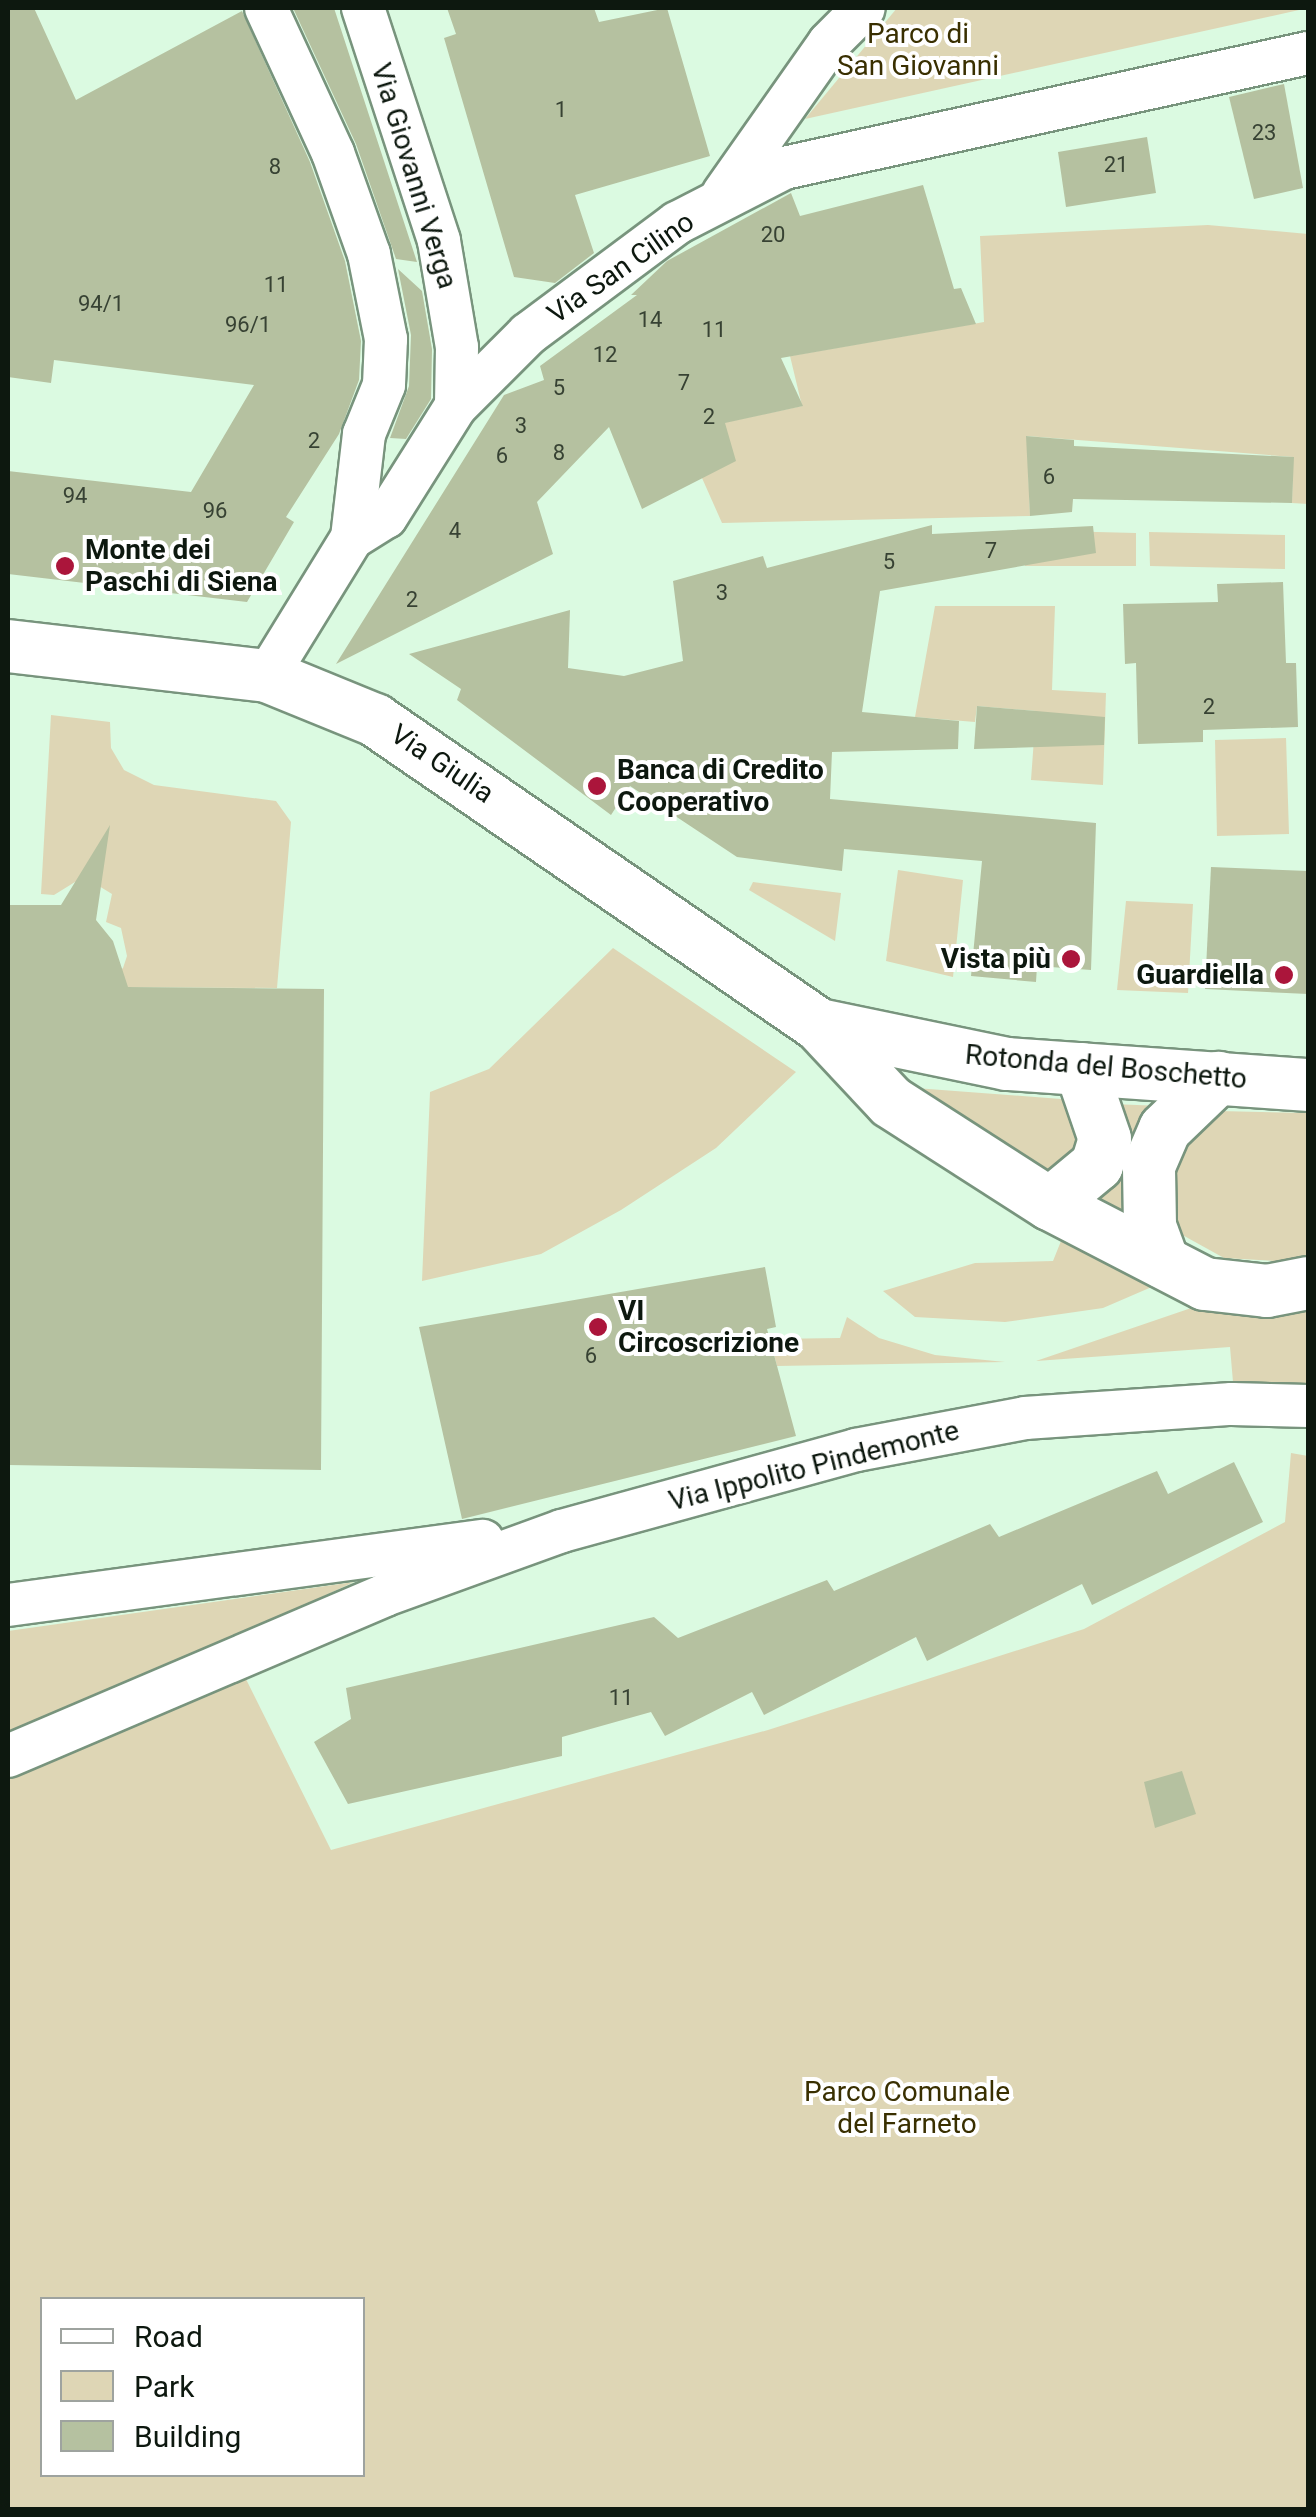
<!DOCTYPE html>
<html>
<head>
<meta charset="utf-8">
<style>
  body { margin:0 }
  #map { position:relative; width:1316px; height:2517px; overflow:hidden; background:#dbfae1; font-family:Roboto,sans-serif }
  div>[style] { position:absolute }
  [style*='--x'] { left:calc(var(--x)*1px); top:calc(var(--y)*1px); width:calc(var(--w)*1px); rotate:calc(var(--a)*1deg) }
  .green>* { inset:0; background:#ded6b5 }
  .building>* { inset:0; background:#b5c1a0 }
  .roads { filter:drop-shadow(2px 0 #78947d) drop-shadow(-2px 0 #78947d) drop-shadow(0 2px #78947d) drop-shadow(0 -2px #78947d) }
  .minor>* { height:42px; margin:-21px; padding:0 21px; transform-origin:21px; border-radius:21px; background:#fff }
  .tertiary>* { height:52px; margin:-26px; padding:0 26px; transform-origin:26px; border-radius:26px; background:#fff }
  .dots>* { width:28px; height:28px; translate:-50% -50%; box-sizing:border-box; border:5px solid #fff; border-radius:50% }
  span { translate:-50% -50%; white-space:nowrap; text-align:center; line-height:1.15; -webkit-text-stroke:8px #fff; paint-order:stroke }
  .number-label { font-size:22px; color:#374233 }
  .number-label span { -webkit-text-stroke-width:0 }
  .park-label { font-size:28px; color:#392f00 }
  .street-label { font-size:28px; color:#0d180f }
  .poi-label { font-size:28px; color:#0d180f; font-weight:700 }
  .left { translate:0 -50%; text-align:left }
  .right { translate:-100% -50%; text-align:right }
  .frame { position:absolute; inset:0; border:10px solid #0d180f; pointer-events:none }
  .legend { position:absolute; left:40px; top:2297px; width:325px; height:180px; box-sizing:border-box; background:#fff; border:2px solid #9ea39f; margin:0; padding:12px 18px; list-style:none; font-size:30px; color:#0d180f }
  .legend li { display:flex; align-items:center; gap:20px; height:50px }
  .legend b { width:50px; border:2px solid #9ea39f }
</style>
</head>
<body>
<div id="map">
  <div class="green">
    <div style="clip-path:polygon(897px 8px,1308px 8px,805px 119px)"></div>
    <div style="clip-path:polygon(1208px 225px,1308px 234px,1308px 504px,1292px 503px,1293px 457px,1027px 436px,1030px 516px,722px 523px,694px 460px,699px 428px,802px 406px,790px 356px,984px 322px,980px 236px)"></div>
    <div style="clip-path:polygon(1019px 530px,1136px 533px,1136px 566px,1025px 566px)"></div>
    <div style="clip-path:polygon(1149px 532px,1285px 535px,1285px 569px,1150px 566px)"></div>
    <div style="clip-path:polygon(935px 606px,1055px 606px,1052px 690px,1106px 693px,1103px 785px,1031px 780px,1036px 711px,977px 706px,975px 722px,915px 717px)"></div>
    <div style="clip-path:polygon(51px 715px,110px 722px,111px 748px,124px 770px,154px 785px,276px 801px,291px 822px,277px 988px,97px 987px,123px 968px,127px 956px,121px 928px,106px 922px,112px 894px,94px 883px,75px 882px,54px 895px,41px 894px)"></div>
    <div style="clip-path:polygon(1286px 738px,1289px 834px,1217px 836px,1215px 740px)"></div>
    <div style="clip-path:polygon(898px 870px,963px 880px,953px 977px,886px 961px)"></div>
    <div style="clip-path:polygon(753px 882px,841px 893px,835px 941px,749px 890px)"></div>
    <div style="clip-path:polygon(1126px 901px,1193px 904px,1188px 993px,1117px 990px)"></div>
    <div style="clip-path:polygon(613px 948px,796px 1072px,716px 1148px,621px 1210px,541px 1254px,422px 1281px,430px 1092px,489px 1069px)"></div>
    <div style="clip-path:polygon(902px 1087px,1061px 1099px,1076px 1106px,1090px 1142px,1063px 1174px,1035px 1171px)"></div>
    <div style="clip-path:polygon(1112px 1104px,1162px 1106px,1132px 1221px,1082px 1194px)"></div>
    <div style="clip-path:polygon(1218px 1111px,1308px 1113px,1308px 1263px,1224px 1258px,1177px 1232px,1165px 1162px)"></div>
    <div style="clip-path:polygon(1063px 1236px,1154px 1286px,1103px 1308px,1005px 1322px,915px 1317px,883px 1291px,975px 1263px,1053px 1261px)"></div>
    <div style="clip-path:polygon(1200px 1305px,1308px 1309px,1308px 1390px,1233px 1382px,1230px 1347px,1036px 1361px)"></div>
    <div style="clip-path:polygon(847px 1317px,879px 1338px,935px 1355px,1005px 1362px,777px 1366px,770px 1339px,840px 1338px)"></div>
    <div style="clip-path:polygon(evenodd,1291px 1453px,1308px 1456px,1308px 2509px,8px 2509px,8px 1631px,354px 1582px,227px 1641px,331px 1850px,768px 1730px,1084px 1629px,1285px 1522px,1291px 1453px,42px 2300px,362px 2300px,362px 2474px,42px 2474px,42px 2300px)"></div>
  </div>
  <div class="building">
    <div style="clip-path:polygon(8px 8px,34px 8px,76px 100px,242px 11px,310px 162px,345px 261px,361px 341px,359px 380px,339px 434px,286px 517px,294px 522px,247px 602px,8px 574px,8px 471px,191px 492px,254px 385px,54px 360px,51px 383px,8px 377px)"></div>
    <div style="clip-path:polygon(293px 8px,334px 8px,417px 262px,396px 259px,356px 144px)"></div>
    <div style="clip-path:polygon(447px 8px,594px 8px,599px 22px,667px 8px,710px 156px,575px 195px,594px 253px,555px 283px,514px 277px,444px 38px,456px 34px)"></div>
    <div style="clip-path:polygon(1284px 84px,1303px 188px,1254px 199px,1229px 97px)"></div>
    <div style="clip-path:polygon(1147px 137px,1156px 193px,1066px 207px,1058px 152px)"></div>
    <div style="clip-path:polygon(923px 185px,954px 289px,961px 288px,976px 324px,781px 358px,803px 406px,725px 423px,736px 461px,642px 509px,609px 427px,537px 502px,553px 554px,336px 664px,504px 395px,544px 380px,540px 366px,637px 295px,631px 295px,667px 261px,791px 193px,800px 216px)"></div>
    <div style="clip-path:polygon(398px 269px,422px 291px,432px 349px,431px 399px,406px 439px,390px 438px,409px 386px,411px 335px)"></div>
    <div style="clip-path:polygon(1026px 436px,1074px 440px,1074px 446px,1294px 457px,1292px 503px,1073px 499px,1072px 512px,1030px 516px)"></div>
    <div style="clip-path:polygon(932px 525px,932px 534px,1093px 526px,1096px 553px,880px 591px,862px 712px,959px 721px,958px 749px,832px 752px,830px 799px,1096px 823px,1091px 970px,1037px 966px,1036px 982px,971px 976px,982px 861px,844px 849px,842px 871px,737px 857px,630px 786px,611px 815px,457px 700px,461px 689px,409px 654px,570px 610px,568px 668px,624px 676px,683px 661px,673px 581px,763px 556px,767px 568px)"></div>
    <div style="clip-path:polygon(1283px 582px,1286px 663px,1296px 663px,1298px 727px,1203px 730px,1203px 742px,1138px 744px,1136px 663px,1125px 664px,1123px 604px,1218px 602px,1217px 584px)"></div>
    <div style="clip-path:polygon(977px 706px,1105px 717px,1104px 745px,974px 749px)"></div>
    <div style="clip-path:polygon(110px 825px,96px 920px,113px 941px,128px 987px,324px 989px,321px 1470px,8px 1465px,8px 905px,61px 905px)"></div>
    <div style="clip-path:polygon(1211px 867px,1308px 871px,1308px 994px,1205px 989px)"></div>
    <div style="clip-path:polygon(765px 1267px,776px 1327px,767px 1329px,796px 1436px,462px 1519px,419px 1327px)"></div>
    <div style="clip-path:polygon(1234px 1462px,1263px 1522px,1092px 1605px,1082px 1584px,927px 1661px,916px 1637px,764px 1715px,752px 1692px,665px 1736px,651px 1712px,562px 1737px,562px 1756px,348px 1804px,314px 1742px,351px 1719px,346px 1688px,654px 1617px,678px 1638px,827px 1580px,834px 1591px,990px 1524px,999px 1537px,1157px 1471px,1168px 1494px)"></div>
    <div style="clip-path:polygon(1182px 1771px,1196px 1814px,1155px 1828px,1144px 1782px)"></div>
  </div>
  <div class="roads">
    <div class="minor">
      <div style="--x:266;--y:8;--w:160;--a:65.2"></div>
      <div style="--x:333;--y:153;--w:107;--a:70.4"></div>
      <div style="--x:369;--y:254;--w:87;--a:78.7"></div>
      <div style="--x:386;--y:339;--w:46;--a:92.5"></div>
      <div style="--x:384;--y:385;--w:53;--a:112.2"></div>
      <div style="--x:364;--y:434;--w:105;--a:96.6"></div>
      <div style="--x:363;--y:8;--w:245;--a:71.9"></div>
      <div style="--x:439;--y:241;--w:108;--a:80.4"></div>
      <div style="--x:457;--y:347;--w:59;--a:91"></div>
      <div style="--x:723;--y:194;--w:184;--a:-54.9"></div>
      <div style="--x:829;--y:43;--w:49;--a:-45"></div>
      <div style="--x:267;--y:676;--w:162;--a:-58.4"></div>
      <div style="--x:352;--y:538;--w:40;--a:-32"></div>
      <div style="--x:386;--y:517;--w:131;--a:-57.8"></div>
      <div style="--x:456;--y:406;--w:102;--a:-45"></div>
      <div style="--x:528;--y:334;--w:186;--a:-36.7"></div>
      <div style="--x:677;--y:223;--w:120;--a:-27.2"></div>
      <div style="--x:784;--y:168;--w:536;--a:-12.38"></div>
      <div style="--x:8;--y:1605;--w:479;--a:-7.7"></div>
      <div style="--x:8;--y:1756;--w:410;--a:-23.1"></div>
      <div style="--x:385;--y:1595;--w:188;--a:-19.9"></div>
      <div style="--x:562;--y:1531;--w:305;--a:-15.4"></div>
      <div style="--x:856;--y:1450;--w:172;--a:-10.7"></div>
      <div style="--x:1025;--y:1418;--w:207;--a:-3.9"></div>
      <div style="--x:1232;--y:1404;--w:76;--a:1.5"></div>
    </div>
    <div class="tertiary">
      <div style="--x:8;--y:646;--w:261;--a:6.6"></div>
      <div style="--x:267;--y:676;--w:117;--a:22.2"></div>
      <div style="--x:375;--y:720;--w:539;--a:34.49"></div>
      <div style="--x:819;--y:1025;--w:105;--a:46.9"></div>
      <div style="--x:891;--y:1102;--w:189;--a:32.7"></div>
      <div style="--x:1050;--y:1204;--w:174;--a:27.3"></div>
      <div style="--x:1205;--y:1284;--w:62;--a:6.4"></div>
      <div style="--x:1267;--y:1291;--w:42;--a:-11"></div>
      <div style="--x:819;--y:1025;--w:192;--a:11.7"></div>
      <div style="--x:1007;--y:1064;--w:302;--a:4"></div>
      <div style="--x:1050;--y:1204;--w:61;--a:-39.7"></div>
      <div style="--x:1097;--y:1165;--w:27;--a:-73"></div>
      <div style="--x:1105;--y:1139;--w:74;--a:-108.9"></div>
      <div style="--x:1163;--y:1262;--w:38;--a:-110"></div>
      <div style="--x:1150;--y:1226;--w:60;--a:-91"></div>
      <div style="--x:1149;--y:1166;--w:40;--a:-66.6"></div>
      <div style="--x:1165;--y:1129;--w:74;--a:-43.9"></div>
    </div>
  </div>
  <div class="dots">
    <div style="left:65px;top:566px;background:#ab153b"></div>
    <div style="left:597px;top:786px;background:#ab153b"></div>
    <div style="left:1071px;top:959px;background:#ab153b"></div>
    <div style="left:1284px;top:975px;background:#ab153b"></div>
    <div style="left:598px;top:1327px;background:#ab153b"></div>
  </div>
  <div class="number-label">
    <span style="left:561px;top:110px">1</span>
    <span style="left:1264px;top:133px">23</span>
    <span style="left:1116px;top:165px">21</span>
    <span style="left:275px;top:167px">8</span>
    <span style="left:773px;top:235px">20</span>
    <span style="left:276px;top:285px">11</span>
    <span style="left:101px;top:304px">94/1</span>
    <span style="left:650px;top:320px">14</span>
    <span style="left:248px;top:325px">96/1</span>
    <span style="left:714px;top:330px">11</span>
    <span style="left:605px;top:355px">12</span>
    <span style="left:684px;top:383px">7</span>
    <span style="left:559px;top:388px">5</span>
    <span style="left:709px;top:417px">2</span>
    <span style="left:521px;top:426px">3</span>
    <span style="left:314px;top:441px">2</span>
    <span style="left:559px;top:453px">8</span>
    <span style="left:502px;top:456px">6</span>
    <span style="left:1049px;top:477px">6</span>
    <span style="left:75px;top:496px">94</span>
    <span style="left:215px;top:511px">96</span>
    <span style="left:455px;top:531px">4</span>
    <span style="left:991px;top:551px">7</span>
    <span style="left:889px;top:562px">5</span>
    <span style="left:722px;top:593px">3</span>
    <span style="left:412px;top:600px">2</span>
    <span style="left:1209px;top:707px">2</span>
    <span style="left:591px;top:1356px">6</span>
    <span style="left:621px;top:1698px">11</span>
  </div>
  <div class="park-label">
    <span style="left:918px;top:50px">Parco di<br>San Giovanni</span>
    <span style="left:907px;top:2108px">Parco Comunale<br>del Farneto</span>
  </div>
  <div class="street-label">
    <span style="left:414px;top:176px;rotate:73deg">Via Giovanni Verga</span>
    <span style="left:621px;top:268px;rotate:-35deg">Via San Cilino</span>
    <span style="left:442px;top:764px;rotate:34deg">Via Giulia</span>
    <span style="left:1106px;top:1067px;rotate:5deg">Rotonda del Boschetto</span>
    <span style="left:814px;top:1466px;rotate:-14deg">Via Ippolito Pindemonte</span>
  </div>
  <div class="poi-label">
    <span class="left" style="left:85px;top:566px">Monte dei<br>Paschi di Siena</span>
    <span class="left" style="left:617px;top:786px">Banca di Credito<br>Cooperativo</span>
    <span class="right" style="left:1051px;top:959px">Vista più</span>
    <span class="right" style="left:1264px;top:975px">Guardiella</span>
    <span class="left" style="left:618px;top:1327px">VI<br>Circoscrizione</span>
  </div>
  <div class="frame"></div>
  <ul class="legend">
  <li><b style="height:12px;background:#fff"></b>Road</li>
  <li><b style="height:28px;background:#ded6b5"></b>Park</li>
  <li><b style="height:28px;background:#b5c1a0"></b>Building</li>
  </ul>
</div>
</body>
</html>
